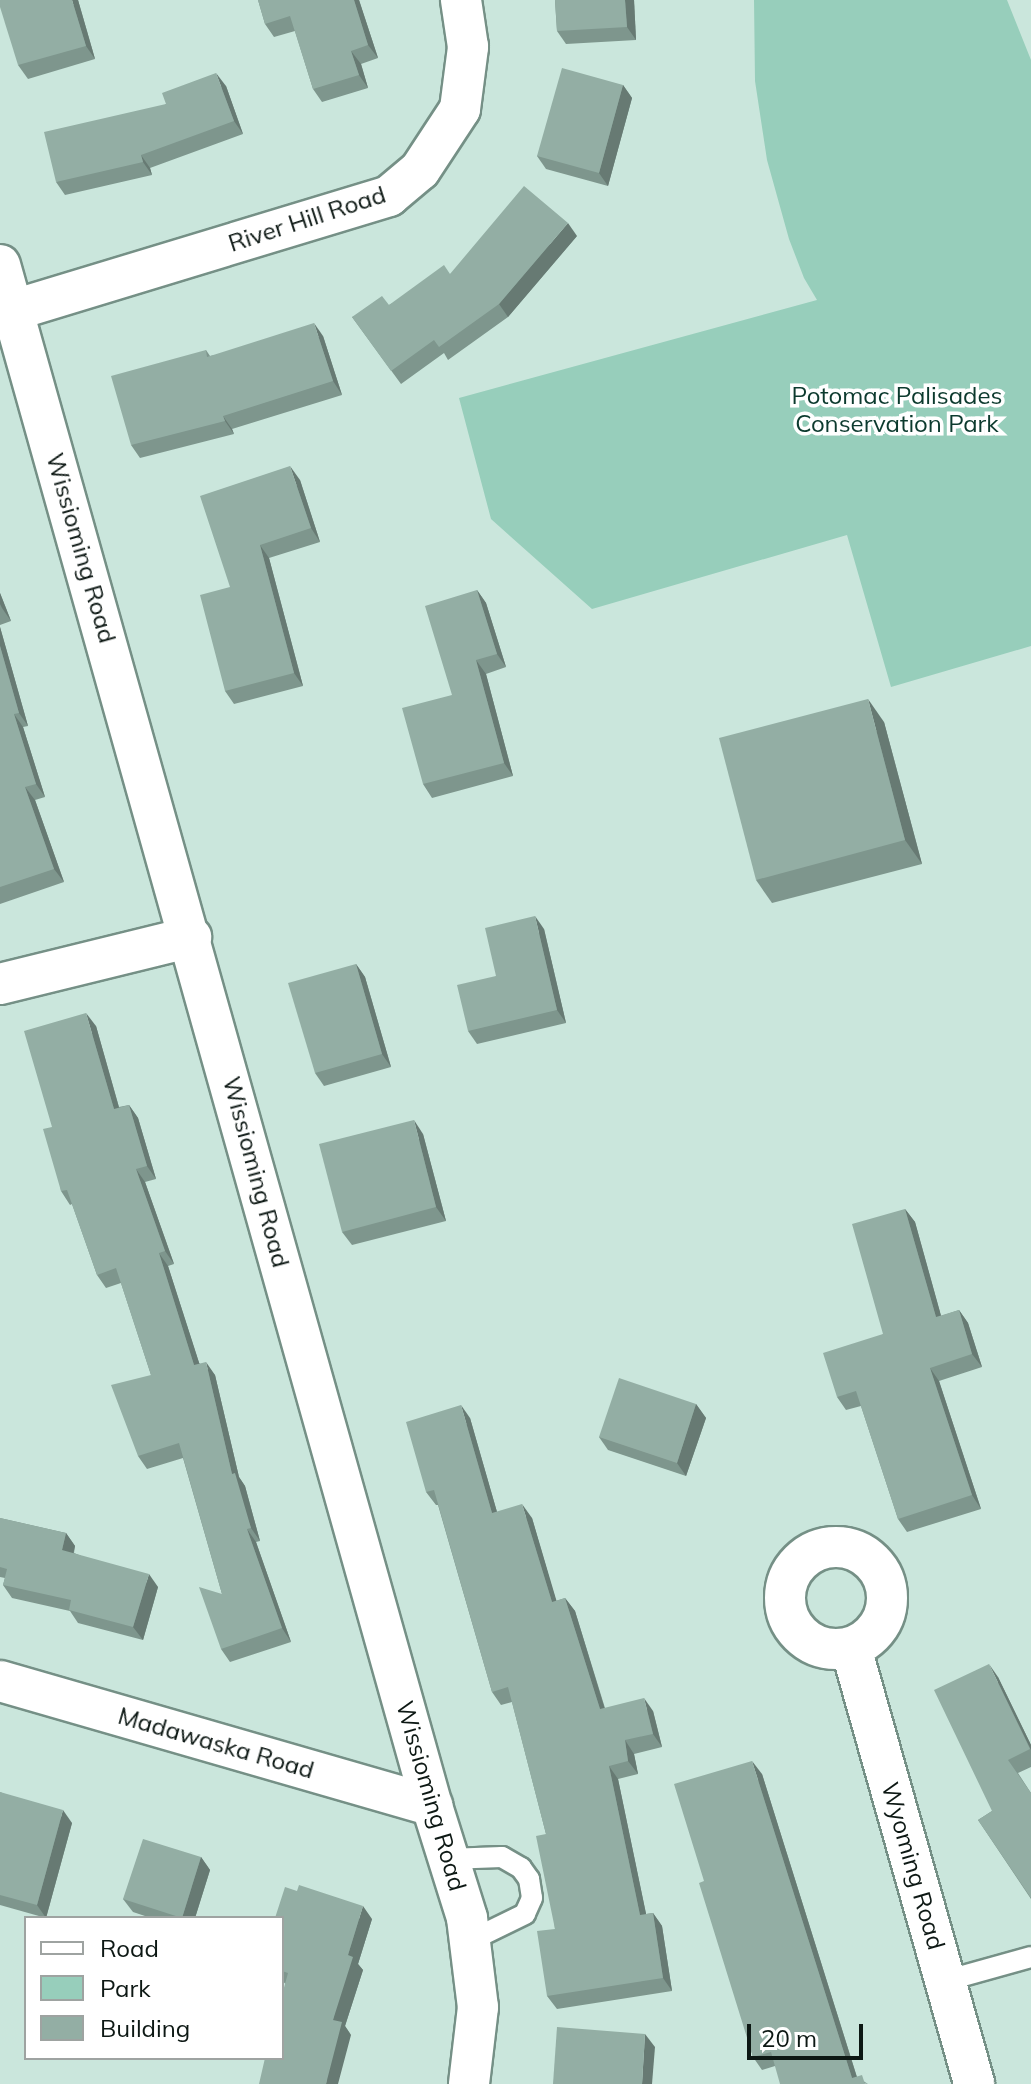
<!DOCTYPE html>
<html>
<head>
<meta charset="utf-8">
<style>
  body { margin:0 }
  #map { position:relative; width:1031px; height:2084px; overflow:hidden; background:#cae6dc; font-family:Mulish,sans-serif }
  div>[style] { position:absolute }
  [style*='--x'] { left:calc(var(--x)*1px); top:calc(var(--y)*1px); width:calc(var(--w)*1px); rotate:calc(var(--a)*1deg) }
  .green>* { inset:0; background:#97cebb }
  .roads { filter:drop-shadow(2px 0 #759086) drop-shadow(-2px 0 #759086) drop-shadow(0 2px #759086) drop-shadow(0 -2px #759086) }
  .service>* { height:20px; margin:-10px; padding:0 10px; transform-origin:10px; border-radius:10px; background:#fff }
  .minor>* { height:40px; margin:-20px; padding:0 20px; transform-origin:20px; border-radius:20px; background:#fff }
  .minor>.ring { margin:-20px; padding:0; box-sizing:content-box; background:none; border:40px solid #fff; border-radius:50% }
  .wall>* { inset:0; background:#7e968d }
  .shaded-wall>* { inset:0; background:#677a73 }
  .building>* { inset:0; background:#93aea4 }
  span { translate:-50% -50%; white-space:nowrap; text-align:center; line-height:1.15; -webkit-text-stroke:7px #fff; paint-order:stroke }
  .street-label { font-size:24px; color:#0d1814 }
  .park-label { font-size:24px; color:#0c3a2e }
  .legend { position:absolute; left:24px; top:1916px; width:260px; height:144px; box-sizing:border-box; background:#fff; border:2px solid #9ea3a1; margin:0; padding:10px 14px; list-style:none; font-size:24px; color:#0d1814 }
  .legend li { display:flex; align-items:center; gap:16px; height:40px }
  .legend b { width:40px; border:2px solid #9ea3a1 }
  .scale { position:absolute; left:747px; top:2024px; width:116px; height:36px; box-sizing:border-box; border:4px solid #0d1814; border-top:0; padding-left:10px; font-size:24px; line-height:28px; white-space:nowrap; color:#0d1814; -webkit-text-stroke:6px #fff; paint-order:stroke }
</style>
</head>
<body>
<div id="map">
  <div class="green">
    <div style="clip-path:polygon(754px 0,1007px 0,1031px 60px,1031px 646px,891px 687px,847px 535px,592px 609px,491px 519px,459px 398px,817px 300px,804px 278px,789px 239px,767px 160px,755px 81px)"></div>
  </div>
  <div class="roads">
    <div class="service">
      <div style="--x:448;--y:1859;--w:54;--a:-2.1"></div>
      <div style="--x:502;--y:1857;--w:22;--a:30"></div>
      <div style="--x:521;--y:1868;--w:14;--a:54"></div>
      <div style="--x:529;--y:1879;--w:19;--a:81"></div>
      <div style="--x:532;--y:1898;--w:17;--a:114"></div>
      <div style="--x:525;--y:1914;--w:61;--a:153.9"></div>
      <div style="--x:945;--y:1981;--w:89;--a:-15.6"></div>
    </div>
    <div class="minor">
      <div style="--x:0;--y:265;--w:1600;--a:74.34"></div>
      <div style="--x:432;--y:1806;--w:117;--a:72.6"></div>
      <div style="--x:467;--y:1918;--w:90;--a:83"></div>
      <div style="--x:478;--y:2007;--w:78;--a:96.7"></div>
      <div style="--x:14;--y:310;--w:392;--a:-16.9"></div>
      <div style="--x:389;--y:196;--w:40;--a:-40"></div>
      <div style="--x:420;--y:170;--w:73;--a:-56.7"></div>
      <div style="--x:460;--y:109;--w:63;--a:-82.6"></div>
      <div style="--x:468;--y:47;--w:48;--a:-98.5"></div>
      <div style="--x:0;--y:984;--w:197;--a:-13.8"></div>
      <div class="ring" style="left:785px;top:1547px;width:62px;height:62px"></div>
      <div style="--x:851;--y:1648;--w:453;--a:74.2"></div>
      <div style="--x:0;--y:1681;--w:450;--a:16.1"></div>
    </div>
  </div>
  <div class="wall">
    <div style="clip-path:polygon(78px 0,95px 59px,28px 79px,18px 65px)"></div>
    <div style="clip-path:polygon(258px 0,359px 0,378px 58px,361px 64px,368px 88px,322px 102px,313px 89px,295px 31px,274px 37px,265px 24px)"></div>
    <div style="clip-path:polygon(555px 0,634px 0,636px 40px,566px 44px,557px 31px)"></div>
    <div style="clip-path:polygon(623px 85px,632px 98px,608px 186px,546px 169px,537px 156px)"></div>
    <div style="clip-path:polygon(226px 86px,243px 134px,150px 168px,152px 175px,65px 195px,56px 182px,166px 104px)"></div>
    <div style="clip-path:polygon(577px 236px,508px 317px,448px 360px,444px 353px,401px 384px,352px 317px,389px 305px,450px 274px)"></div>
    <div style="clip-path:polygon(323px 336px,342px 395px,232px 429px,234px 434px,140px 458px,131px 445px,206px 350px,210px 356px)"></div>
    <div style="clip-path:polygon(300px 480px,320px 542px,269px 558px,303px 686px,234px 704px,225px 691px,230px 587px)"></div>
    <div style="clip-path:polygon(477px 590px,486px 603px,506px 667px,486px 674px,513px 776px,432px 798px,423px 784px,452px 695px)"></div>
    <div style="clip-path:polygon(0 593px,11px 621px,0 625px)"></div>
    <div style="clip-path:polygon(0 627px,28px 726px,23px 727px,45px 797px,35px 800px,64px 882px,0 904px)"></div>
    <div style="clip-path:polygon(884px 722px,922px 864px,772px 903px,756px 880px)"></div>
    <div style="clip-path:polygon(544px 929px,566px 1023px,477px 1044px,468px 1031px,496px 976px)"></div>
    <div style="clip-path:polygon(356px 964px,365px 977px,391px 1067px,324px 1086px,315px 1073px)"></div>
    <div style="clip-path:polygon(96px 1026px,119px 1107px,129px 1105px,138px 1118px,156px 1179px,145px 1182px,174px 1264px,168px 1266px,199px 1363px,215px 1375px,239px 1477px,245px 1486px,260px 1541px,256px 1542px,291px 1642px,230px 1662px,221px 1649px,222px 1594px,183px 1458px,147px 1469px,138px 1456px,151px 1375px,121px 1283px,106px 1288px,97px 1275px,72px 1204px,70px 1205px,61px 1191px,52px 1127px)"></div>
    <div style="clip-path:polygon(423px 1134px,446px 1221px,352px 1245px,342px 1232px)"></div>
    <div style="clip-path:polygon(905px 1209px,915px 1222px,941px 1316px,959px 1310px,968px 1323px,982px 1367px,939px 1381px,981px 1509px,907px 1532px,898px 1519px,861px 1406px,846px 1410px,837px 1397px,883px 1334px)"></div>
    <div style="clip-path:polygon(696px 1404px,706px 1418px,686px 1476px,608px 1450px,599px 1437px)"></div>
    <div style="clip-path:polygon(470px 1418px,497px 1512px,532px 1518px,556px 1601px,565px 1598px,575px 1611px,605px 1708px,653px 1711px,662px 1747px,634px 1754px,638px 1774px,618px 1779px,646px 1914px,653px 1913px,662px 1926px,672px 1991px,557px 2009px,547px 1996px,555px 1929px,546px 1834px,512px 1702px,501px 1705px,492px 1692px,438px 1505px,436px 1505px,426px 1492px)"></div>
    <div style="clip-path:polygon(0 1518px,66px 1533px,75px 1546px,74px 1553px,158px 1587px,143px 1640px,78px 1623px,70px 1611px,12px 1598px,3px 1585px,5px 1578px,0 1577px)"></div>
    <div style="clip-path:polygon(998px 1677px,1031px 1745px,1031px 1767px,1018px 1773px,1031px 1793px,1031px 1899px,978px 1820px,992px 1811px)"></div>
    <div style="clip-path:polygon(762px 1774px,857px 2077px,868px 2084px,775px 2066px,762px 2070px,753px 2057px,704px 1881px)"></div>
    <div style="clip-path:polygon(0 1792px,72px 1823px,46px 1918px,0 1905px)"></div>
    <div style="clip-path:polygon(201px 1857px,210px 1870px,195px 1918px,151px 1918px,133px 1912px,123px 1899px)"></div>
    <div style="clip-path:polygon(282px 1918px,372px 1919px,358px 1964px,363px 1970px,345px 2026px,351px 2035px,282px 1981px)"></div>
  </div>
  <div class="shaded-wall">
    <div style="clip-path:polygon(72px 0,78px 0,95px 59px,86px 46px)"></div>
    <div style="clip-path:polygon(354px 0,359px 0,378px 58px,368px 45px)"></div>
    <div style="clip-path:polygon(625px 0,634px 0,636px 40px,627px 27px)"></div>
    <div style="clip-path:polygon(351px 51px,361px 64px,368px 88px,359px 75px)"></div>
    <div style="clip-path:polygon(216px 73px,226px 86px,243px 134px,234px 121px)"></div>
    <div style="clip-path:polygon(623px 85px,632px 98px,608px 186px,599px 173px)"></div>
    <div style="clip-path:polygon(141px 155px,150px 168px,152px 175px,143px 162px)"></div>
    <div style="clip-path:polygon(568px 223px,577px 236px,508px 317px,499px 304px)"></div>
    <div style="clip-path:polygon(314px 323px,323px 336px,342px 395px,333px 381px)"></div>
    <div style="clip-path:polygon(223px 416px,232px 429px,234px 434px,225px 421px)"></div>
    <div style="clip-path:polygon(290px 466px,300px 480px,320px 542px,311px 528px)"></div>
    <div style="clip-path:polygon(260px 545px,269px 558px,303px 686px,294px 673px)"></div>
    <div style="clip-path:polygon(477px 590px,486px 603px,506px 667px,497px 654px)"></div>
    <div style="clip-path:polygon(0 593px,11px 621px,2px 608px,0 604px)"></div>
    <div style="clip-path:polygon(0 627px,28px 726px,19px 713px,0 646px)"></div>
    <div style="clip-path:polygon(476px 660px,486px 674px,513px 776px,504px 763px)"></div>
    <div style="clip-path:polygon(868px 699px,884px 722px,922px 864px,905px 840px)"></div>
    <div style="clip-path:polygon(14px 714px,23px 727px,45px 797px,36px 784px)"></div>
    <div style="clip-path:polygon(25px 787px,35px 800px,64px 882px,54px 869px)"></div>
    <div style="clip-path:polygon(535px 916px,544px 929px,566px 1023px,557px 1010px)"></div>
    <div style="clip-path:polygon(356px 964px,365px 977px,391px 1067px,382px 1054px)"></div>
    <div style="clip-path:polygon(86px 1013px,96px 1026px,123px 1122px,114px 1109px)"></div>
    <div style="clip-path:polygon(129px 1105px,138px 1118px,156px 1179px,147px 1166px)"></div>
    <div style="clip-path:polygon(414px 1120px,423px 1134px,446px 1221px,436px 1207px)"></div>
    <div style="clip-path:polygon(136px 1169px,145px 1182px,174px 1264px,165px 1251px)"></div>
    <div style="clip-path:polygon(905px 1209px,915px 1222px,945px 1330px,936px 1317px)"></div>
    <div style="clip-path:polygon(159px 1253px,168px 1266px,204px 1378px,194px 1365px)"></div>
    <div style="clip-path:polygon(959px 1310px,968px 1323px,982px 1367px,972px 1354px)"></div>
    <div style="clip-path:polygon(206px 1362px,215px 1375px,239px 1477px,245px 1486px,260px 1541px,251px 1528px,232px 1474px)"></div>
    <div style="clip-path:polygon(930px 1368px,939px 1381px,981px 1509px,972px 1495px)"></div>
    <div style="clip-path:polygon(696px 1404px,706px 1418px,686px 1476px,677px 1463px)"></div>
    <div style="clip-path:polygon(461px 1405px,470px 1418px,501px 1526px,492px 1513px)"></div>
    <div style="clip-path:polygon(522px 1504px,532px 1518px,561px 1616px,552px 1602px)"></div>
    <div style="clip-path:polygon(247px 1529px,256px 1542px,291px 1642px,282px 1628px)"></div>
    <div style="clip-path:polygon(66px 1533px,75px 1546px,71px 1563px,62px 1550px)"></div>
    <div style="clip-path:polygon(149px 1574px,158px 1587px,143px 1640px,133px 1627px)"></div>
    <div style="clip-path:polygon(565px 1598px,575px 1611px,609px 1723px,600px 1709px)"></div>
    <div style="clip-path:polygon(989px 1664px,998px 1677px,1031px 1745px,1031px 1750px)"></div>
    <div style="clip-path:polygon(644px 1698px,653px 1711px,662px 1747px,653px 1734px)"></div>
    <div style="clip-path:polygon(625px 1740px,634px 1754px,638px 1774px,628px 1761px)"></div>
    <div style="clip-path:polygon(752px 1761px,762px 1774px,859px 2084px,852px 2078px)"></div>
    <div style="clip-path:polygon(609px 1766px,618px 1779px,649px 1928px,640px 1915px)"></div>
    <div style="clip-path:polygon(63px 1810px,72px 1823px,46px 1918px,37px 1905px)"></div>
    <div style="clip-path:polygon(201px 1857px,210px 1870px,195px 1918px,182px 1918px)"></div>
    <div style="clip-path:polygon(363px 1906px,372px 1919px,358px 1964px,363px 1970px,345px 2026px,351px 2035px,338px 2084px,326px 2084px,333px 2020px,348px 1955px)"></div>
    <div style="clip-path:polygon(653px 1913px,662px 1926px,672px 1991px,663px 1978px)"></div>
    <div style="clip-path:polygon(645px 2034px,655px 2047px,652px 2084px,642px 2084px)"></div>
  </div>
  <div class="building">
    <div style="clip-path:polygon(0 0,72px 0,86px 46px,18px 65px,0 7px)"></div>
    <div style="clip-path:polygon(258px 0,354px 0,368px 45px,351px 51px,359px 75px,313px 89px,290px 16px,265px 24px)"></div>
    <div style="clip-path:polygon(555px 0,625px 0,627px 27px,557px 31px)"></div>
    <div style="clip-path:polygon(562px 68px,623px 85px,599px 173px,537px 156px)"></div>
    <div style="clip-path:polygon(216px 73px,234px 121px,141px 155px,143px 162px,56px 182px,44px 132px,166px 104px,162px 93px)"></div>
    <div style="clip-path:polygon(524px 186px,568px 223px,499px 304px,439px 347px,434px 340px,391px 371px,352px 317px,382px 296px,389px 305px,444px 265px,450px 274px)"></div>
    <div style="clip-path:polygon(314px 323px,333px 381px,223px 416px,225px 421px,131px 445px,111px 376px,206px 350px,207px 357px)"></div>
    <div style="clip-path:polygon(290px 466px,311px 528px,260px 545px,294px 673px,225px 691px,200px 595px,230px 587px,200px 496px)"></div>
    <div style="clip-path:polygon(477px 590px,497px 654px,476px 660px,504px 763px,423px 784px,402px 708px,452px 695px,425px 606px)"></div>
    <div style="clip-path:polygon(0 646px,19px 713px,14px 714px,36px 784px,25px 787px,54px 869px,0 887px)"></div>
    <div style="clip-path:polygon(868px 699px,905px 840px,756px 880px,719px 738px)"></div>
    <div style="clip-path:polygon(535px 916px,557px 1010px,468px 1031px,457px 985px,496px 976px,485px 928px)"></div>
    <div style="clip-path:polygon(356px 964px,382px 1054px,315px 1073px,288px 983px)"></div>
    <div style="clip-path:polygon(86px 1013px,114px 1109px,129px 1105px,147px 1166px,136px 1169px,165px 1251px,159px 1253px,194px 1365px,206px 1362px,232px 1474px,235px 1473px,251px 1528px,247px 1529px,282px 1628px,221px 1649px,199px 1587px,222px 1594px,179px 1443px,138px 1456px,111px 1385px,151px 1375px,116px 1268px,97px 1275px,67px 1190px,61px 1191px,43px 1129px,52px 1127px,24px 1031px)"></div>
    <div style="clip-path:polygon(414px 1120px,436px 1207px,342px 1232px,319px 1144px)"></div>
    <div style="clip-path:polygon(905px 1209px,936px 1317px,959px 1310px,972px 1354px,930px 1368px,972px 1495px,898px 1519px,856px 1391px,837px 1397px,823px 1353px,883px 1334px,852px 1224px)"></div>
    <div style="clip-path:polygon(619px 1378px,696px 1404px,677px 1463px,599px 1437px)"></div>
    <div style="clip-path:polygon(461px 1405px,492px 1513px,522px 1504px,552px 1602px,565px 1598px,600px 1709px,644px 1698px,653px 1734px,625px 1740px,628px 1761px,609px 1766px,640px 1915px,653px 1913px,663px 1978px,547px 1996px,537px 1931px,555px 1929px,536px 1836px,546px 1834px,508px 1687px,492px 1692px,434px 1490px,426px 1492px,406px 1422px)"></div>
    <div style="clip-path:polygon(0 1518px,66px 1533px,62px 1550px,149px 1574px,133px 1627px,69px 1610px,71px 1600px,3px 1585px,7px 1569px,0 1567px)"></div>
    <div style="clip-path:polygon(989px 1664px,1030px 1749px,1008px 1760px,1031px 1793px,1031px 1898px,978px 1820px,992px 1811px,934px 1690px)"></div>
    <div style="clip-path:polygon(752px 1761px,852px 2078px,862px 2075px,865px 2084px,780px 2084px,771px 2052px,753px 2057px,699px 1883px,704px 1881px,674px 1784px)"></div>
    <div style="clip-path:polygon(0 1792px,63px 1810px,37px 1905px,0 1895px)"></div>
    <div style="clip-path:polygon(143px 1839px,201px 1857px,182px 1918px,123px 1899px)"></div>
    <div style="clip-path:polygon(299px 1885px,363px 1906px,348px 1955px,353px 1957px,333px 2020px,342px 2022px,326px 2084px,259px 2084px,265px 2058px,282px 2058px,282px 1995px,288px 1973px,282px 1971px,282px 1918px,275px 1918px,285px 1887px,297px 1891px)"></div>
    <div style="clip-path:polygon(557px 2027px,645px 2034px,642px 2084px,553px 2084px)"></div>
  </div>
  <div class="street-label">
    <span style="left:307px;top:219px;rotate:-18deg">River Hill Road</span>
    <span style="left:81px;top:548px;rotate:74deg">Wissioming Road</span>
    <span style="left:256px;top:1172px;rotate:75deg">Wissioming Road</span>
    <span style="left:216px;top:1743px;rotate:16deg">Madawaska Road</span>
    <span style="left:431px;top:1796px;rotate:74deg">Wissioming Road</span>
    <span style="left:913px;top:1866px;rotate:74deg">Wyoming Road</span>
  </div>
  <div class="park-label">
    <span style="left:897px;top:410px">Potomac Palisades<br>Conservation Park</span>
  </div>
  <ul class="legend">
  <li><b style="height:10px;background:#fff"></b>Road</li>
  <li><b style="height:22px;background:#97cebb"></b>Park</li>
  <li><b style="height:22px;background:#93aea4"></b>Building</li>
  </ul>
  <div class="scale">20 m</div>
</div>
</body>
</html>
